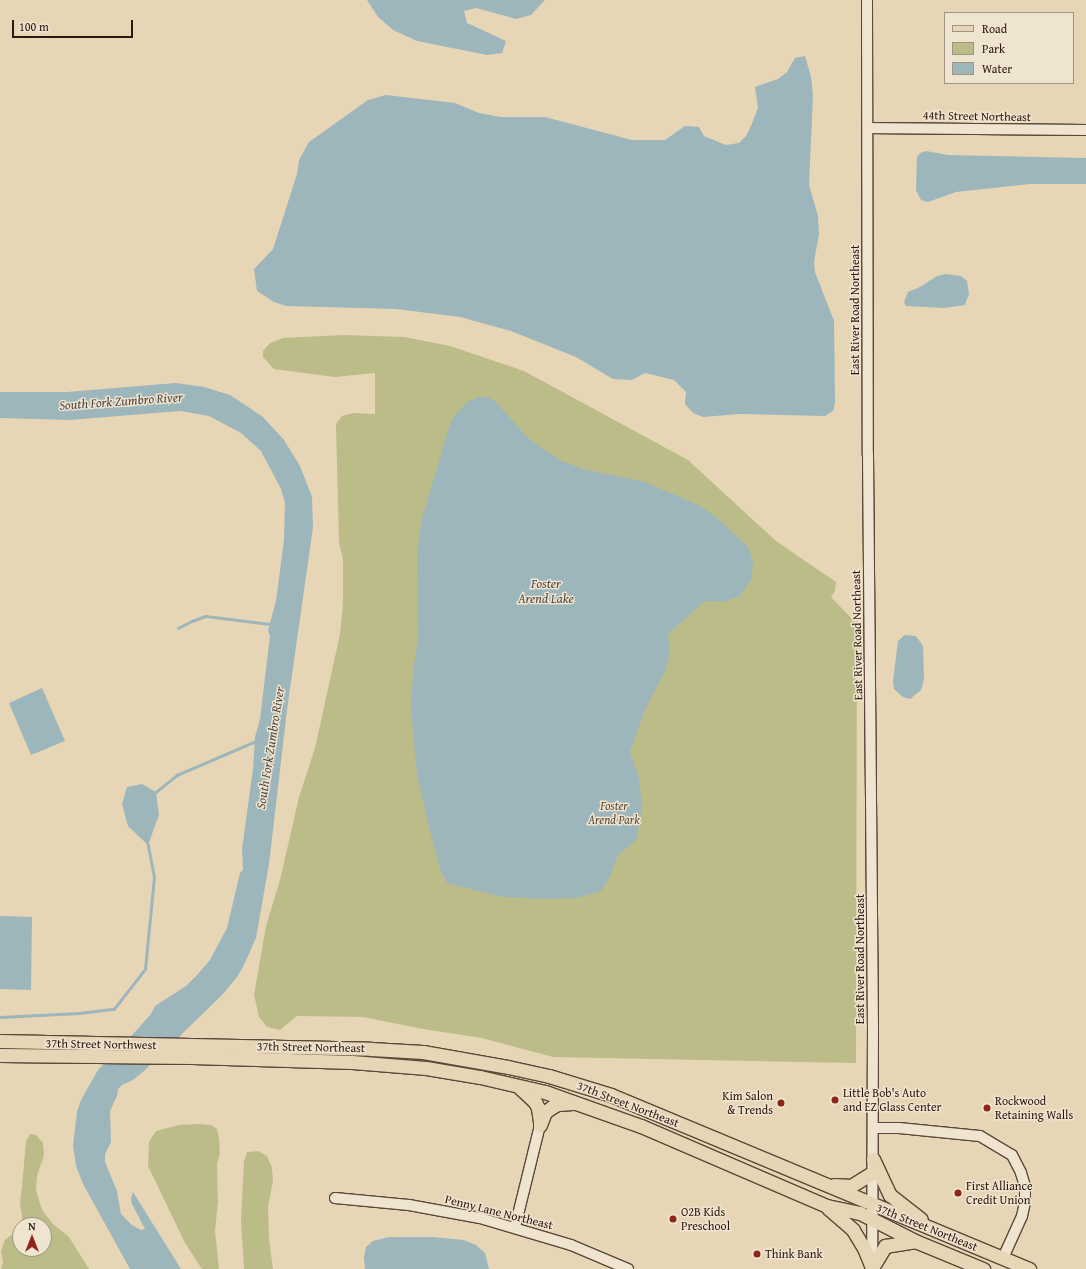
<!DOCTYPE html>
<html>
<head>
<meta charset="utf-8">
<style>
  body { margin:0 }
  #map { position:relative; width:1086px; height:1269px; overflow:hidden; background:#e6d6b6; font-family:"Gentium Book Plus",serif }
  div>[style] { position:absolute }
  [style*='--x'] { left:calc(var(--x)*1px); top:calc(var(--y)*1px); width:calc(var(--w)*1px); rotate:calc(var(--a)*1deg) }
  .green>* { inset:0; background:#bcbc89 }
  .water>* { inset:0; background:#9db6bb }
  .stream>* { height:2.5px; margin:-1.25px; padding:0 1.25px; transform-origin:1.25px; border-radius:1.25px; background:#9db6bb }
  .roads { filter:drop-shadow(1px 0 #5b4739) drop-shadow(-1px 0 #5b4739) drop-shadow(0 1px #5b4739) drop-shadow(0 -1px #5b4739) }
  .minor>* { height:10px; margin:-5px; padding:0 5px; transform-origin:5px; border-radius:5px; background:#efe4d0 }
  .major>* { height:13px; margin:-6.5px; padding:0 6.5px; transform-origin:6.5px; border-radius:6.5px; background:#e6d6b6 }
  .dots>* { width:11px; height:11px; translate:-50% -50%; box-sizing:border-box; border:2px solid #efe4d0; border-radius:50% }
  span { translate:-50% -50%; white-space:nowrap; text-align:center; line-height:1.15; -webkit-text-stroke:3px #efe4d0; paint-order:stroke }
  .street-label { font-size:12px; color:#2d170f }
  .park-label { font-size:12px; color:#584934; font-style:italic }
  .poi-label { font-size:12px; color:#2d170f }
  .left { translate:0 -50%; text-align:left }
  .right { translate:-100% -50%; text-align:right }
  .water-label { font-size:13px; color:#4f4743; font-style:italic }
  .legend { position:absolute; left:944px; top:12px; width:130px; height:72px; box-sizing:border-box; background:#efe4d0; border:1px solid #a19283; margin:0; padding:5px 7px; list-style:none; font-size:12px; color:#2d170f }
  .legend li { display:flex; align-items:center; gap:8px; height:20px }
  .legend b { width:20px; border:1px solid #a19283 }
  .north { position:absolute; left:12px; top:1217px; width:40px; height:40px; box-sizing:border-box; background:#efe4d0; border:1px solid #a19283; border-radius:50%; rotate:0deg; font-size:11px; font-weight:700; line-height:16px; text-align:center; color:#2d170f }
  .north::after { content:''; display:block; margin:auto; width:14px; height:18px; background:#8f2418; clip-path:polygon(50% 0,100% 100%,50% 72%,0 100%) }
  .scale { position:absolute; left:12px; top:20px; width:121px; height:18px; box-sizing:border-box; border:2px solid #2d170f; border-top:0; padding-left:5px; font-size:12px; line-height:14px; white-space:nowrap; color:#2d170f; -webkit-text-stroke:3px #efe4d0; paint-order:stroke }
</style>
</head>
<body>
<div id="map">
  <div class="green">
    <div style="clip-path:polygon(344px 335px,404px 337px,450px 346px,524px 371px,688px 460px,776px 541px,836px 582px,835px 591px,831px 597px,857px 624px,856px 1063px,553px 1057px,482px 1038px,423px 1029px,363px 1017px,297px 1016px,280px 1030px,267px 1027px,259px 1017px,254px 995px,266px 926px,280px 880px,299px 797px,315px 748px,340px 634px,343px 603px,343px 560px,339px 542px,336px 424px,342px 416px,353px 413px,375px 414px,375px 373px,335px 377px,274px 369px,263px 357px,263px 351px,270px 343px,283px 338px)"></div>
    <div style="clip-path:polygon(199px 1124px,211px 1125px,217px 1129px,219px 1139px,220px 1153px,217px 1164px,218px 1202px,215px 1231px,219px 1269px,202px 1269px,185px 1243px,148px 1166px,149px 1142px,156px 1131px,179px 1125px)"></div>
    <div style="clip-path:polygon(30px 1134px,36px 1135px,43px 1143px,44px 1155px,37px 1176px,36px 1190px,42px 1210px,53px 1224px,69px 1237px,89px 1269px,1px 1269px,3px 1262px,1px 1251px,5px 1240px,20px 1228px,20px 1249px,44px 1249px,44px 1225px,23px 1225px,20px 1203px,22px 1186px,26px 1141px)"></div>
    <div style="clip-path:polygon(258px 1151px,267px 1156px,272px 1168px,273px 1181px,268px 1207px,269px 1239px,273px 1269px,244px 1269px,241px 1221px,244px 1161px,247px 1152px)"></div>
  </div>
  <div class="water">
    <div style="clip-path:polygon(367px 0,545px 0,531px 15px,516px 19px,476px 8px,464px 11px,467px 23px,506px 41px,502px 53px,487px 55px,417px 41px,393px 30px,378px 17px)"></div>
    <div style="clip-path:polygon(805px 56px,811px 77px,813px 95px,809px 185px,818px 216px,819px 234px,814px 262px,815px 272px,834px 321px,835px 402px,833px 411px,825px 416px,739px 414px,703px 417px,693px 413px,685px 404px,686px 392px,674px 380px,645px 373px,632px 380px,613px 379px,576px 357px,511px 331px,460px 317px,396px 309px,286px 306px,274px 302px,257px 291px,254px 269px,273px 249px,297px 174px,299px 160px,309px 142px,368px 100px,386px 95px,455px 103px,479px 113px,501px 117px,545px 117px,632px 140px,665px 140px,685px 126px,699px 127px,704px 136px,726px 145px,739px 143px,746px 136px,751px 126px,758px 108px,755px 87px,778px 79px,787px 72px,795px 58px)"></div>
    <div style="clip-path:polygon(926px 151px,948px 155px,1086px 158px,1086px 184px,1030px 184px,956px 192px,928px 202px,921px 200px,916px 190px,917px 157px,920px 153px)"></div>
    <div style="clip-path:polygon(946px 274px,961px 276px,967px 281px,969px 294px,965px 305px,944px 308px,906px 306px,904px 302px,908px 292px,920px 287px,937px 276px)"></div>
    <div style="clip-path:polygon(176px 383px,204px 387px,230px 395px,263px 417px,284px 440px,300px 466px,312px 497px,313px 527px,287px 710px,269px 864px,256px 938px,244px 965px,237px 977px,222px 995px,144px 1071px,133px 1080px,122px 1085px,118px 1089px,117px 1096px,110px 1111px,111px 1142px,105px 1154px,105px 1162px,117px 1191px,121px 1214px,132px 1225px,141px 1230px,145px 1229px,132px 1204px,131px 1198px,133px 1192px,181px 1269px,130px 1269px,83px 1184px,76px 1166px,73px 1145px,77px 1112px,81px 1100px,98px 1070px,134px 1033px,151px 1014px,155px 1006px,186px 986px,198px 974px,210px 960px,227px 928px,240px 873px,243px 870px,242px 849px,253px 769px,255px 737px,260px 719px,270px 636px,268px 630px,276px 601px,284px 540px,285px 503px,281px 489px,261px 451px,241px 433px,209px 416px,180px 411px,70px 420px,0 418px,0 392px,67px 392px)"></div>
    <div style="clip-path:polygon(479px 397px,487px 397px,495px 401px,526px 436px,544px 450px,562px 461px,583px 469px,645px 482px,698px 505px,715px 516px,749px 548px,753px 564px,751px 580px,740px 596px,723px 602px,705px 601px,668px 634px,670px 651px,665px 671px,644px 712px,630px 752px,639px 779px,642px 805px,637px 839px,618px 855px,610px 877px,601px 891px,577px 898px,548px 899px,502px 897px,447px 883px,441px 872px,430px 831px,417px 775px,411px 707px,413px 671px,418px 639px,417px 554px,421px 522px,446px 437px,453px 417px,466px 403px)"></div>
    <div style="clip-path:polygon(905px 635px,916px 636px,923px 646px,924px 679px,921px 690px,910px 699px,903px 697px,894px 689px,893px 681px,898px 641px)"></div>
    <div style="clip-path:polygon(42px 688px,65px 741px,31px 755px,9px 703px)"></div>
    <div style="clip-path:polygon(142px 784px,156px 792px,159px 815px,148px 845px,128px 826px,122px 804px,127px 787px)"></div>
    <div style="clip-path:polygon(0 916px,32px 917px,31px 990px,0 989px)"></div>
    <div style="clip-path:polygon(389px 1237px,433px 1237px,464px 1240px,476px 1245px,485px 1253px,489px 1269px,365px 1269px,364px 1257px,366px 1247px,373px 1241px)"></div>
  </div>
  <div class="stream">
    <div style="--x:178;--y:628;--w:16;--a:-27"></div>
    <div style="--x:192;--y:621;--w:15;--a:-20"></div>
    <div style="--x:206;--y:616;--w:64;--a:7.1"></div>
    <div style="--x:156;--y:792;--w:27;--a:-39"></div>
    <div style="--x:177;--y:775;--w:86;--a:-23.3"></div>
    <div style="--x:0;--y:1017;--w:79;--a:-2.9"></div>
    <div style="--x:79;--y:1013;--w:35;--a:-7"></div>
    <div style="--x:114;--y:1009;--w:51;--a:-52.2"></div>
    <div style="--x:145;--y:969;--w:92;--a:-84.4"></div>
    <div style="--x:154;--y:877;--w:33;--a:-101"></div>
  </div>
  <div class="roads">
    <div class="minor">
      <div style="--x:867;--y:0;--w:455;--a:89.9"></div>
      <div style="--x:868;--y:455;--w:569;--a:89.5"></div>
      <div style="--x:873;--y:1024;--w:239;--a:90.2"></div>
      <div style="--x:869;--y:128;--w:217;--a:0.5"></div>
      <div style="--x:873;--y:1128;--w:26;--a:0"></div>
      <div style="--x:899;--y:1128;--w:81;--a:5.6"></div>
      <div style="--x:980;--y:1136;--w:37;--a:31"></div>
      <div style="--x:1012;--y:1155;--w:20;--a:63"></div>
      <div style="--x:1021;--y:1173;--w:14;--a:73"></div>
      <div style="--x:1025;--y:1186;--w:16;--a:90"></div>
      <div style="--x:1025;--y:1202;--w:14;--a:102"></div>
      <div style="--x:1022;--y:1216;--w:46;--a:114.3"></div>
      <div style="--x:335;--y:1198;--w:74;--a:5.4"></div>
      <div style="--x:409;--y:1205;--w:72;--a:10.4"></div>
      <div style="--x:480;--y:1218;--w:95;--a:16.5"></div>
      <div style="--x:571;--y:1245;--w:62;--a:22.8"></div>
      <div style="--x:515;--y:1227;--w:105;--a:-76.2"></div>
    </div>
    <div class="major">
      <div style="--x:0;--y:1041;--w:371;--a:1.2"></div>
      <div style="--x:371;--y:1049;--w:52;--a:3.3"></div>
      <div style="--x:423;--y:1052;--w:86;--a:10"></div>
      <div style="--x:508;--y:1067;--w:42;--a:12.4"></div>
      <div style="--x:549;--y:1076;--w:65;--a:17"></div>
      <div style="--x:611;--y:1095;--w:453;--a:22.6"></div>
      <div style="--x:0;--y:1055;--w:192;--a:0.6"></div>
      <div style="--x:192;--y:1057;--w:160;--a:1.8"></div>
      <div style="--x:352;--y:1062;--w:74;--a:4.6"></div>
      <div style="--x:426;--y:1068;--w:55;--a:9.5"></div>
      <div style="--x:480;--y:1077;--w:67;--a:13"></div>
      <div style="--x:545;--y:1092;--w:102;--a:19.5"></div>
      <div style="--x:641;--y:1126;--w:202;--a:23.3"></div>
      <div style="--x:827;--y:1206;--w:34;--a:12"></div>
      <div style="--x:860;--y:1213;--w:62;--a:27"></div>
      <div style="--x:915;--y:1241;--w:74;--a:22.4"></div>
      <div style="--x:520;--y:1088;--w:21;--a:43"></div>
      <div style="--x:535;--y:1102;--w:7;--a:63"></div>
      <div style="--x:538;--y:1108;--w:15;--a:82"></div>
      <div style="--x:540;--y:1125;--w:14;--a:-69"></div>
      <div style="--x:545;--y:1112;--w:9;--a:-36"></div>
      <div style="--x:552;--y:1107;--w:7;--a:-27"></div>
      <div style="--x:558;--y:1104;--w:15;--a:-4"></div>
      <div style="--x:873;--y:1159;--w:40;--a:65"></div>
      <div style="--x:890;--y:1195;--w:39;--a:38"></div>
      <div style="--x:834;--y:1185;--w:17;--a:3"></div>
      <div style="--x:851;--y:1186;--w:25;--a:-32"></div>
      <div style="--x:828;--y:1208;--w:33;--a:41"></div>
      <div style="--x:853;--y:1230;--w:21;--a:59"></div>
      <div style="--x:864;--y:1248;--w:22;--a:68"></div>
      <div style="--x:872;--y:1268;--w:26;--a:-59"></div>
      <div style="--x:885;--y:1246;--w:30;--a:-9"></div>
    </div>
  </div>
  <div class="dots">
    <div style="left:835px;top:1100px;background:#8f2418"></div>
    <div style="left:781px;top:1103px;background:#8f2418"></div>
    <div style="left:987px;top:1108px;background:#8f2418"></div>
    <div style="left:958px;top:1193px;background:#8f2418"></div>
    <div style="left:673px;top:1219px;background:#8f2418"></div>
    <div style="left:757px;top:1254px;background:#8f2418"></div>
  </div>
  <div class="street-label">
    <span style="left:977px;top:116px;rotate:1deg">44th Street Northeast</span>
    <span style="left:855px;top:310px;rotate:-90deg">East River Road Northeast</span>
    <span style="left:857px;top:635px;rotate:-91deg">East River Road Northeast</span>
    <span style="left:860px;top:959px;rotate:-90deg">East River Road Northeast</span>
    <span style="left:101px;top:1044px;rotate:1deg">37th Street Northwest</span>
    <span style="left:311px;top:1047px;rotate:1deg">37th Street Northeast</span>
    <span style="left:628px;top:1104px;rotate:21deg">37th Street Northeast</span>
    <span style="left:499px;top:1212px;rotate:14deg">Penny Lane Northeast</span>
    <span style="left:927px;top:1227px;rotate:22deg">37th Street Northeast</span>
  </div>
  <div class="park-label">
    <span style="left:614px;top:813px">Foster<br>Arend Park</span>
  </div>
  <div class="poi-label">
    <span class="left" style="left:843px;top:1100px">Little Bob's Auto<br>and EZ Glass Center</span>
    <span class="right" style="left:773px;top:1103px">Kim Salon<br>&amp; Trends</span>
    <span class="left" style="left:995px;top:1108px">Rockwood<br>Retaining Walls</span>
    <span class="left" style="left:966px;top:1193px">First Alliance<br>Credit Union</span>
    <span class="left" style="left:681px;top:1219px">O2B Kids<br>Preschool</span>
    <span class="left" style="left:765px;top:1254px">Think Bank</span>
  </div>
  <div class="water-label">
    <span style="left:121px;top:402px;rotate:-4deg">South Fork Zumbro River</span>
    <span style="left:546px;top:592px">Foster<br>Arend Lake</span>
    <span style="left:271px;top:748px;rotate:-81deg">South Fork Zumbro River</span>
  </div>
  <ul class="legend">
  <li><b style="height:5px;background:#e6d6b6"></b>Road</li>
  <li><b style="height:11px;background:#bcbc89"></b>Park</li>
  <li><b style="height:11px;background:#9db6bb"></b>Water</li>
  </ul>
  <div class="north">N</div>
  <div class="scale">100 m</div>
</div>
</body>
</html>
